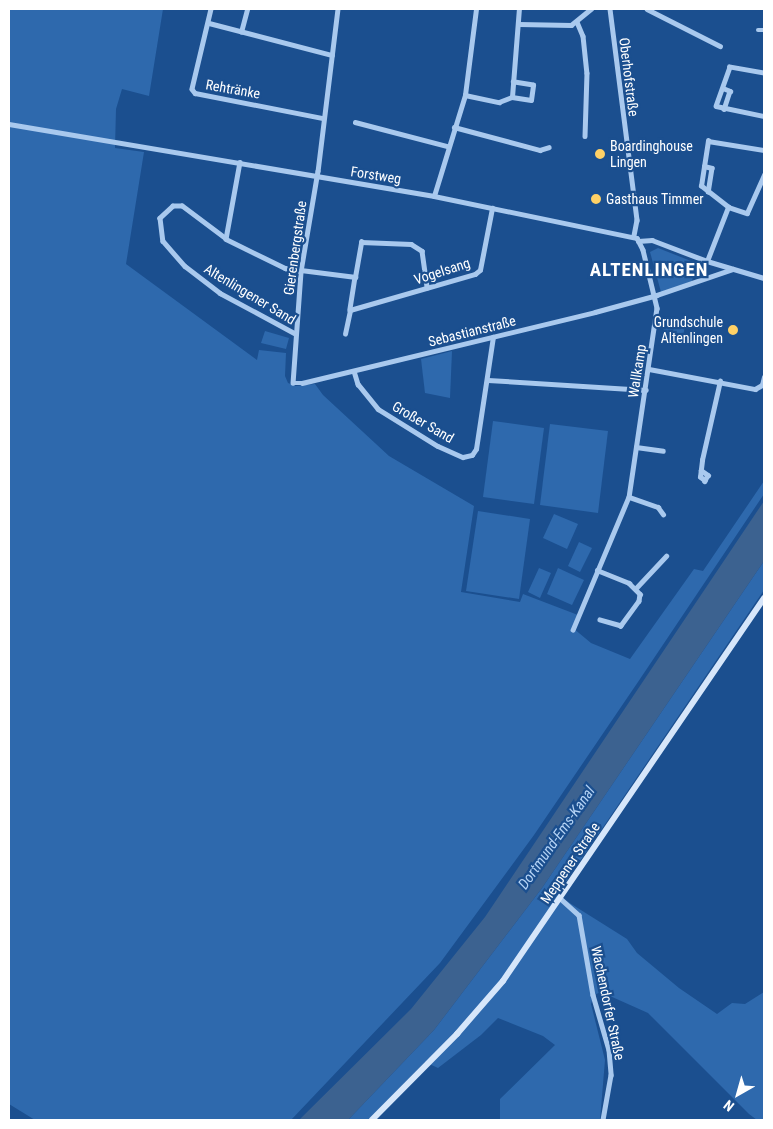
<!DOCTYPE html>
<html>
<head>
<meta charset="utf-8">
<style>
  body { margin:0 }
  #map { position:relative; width:773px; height:1129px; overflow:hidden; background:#1b4f8f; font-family:"Roboto Condensed",sans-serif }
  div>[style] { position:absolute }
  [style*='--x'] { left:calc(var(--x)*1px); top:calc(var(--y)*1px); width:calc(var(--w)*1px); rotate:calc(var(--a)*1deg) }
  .green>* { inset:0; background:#2e69ad }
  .water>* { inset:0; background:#3c6290 }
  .minor>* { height:4.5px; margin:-2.25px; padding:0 2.25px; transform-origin:2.25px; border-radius:2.25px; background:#a9c9ee }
  .secondary>* { height:5.5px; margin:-2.75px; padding:0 2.75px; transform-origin:2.75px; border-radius:2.75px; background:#d6e6fa }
  .dots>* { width:14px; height:14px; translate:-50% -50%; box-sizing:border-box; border:2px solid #1b4f8f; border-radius:50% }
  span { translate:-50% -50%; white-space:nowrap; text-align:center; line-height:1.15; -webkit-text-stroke:4.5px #1b4f8f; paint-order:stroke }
  .street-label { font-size:14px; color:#fff }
  .poi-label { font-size:14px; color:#fff }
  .left { translate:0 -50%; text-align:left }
  .right { translate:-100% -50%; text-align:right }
  .water-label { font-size:15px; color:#b5d3f5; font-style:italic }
  .district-label { font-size:19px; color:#fff; font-weight:700; letter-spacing:1px }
  .frame { position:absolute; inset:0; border:10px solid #fff; pointer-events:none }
  .north { position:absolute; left:713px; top:1069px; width:50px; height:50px; -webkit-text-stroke:4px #1b4f8f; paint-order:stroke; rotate:218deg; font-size:14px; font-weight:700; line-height:20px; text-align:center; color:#fff }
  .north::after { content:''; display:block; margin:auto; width:18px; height:22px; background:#fff; clip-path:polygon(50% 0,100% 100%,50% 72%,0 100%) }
</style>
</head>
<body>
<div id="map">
  <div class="green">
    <div style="clip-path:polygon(9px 9px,163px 9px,149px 96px,122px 89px,116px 109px,115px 148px,144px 152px,126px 264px,257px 360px,259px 350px,286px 353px,285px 376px,288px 383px,296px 386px,315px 384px,323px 395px,389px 456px,474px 506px,461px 592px,520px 602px,523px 594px,578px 615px,573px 628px,591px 643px,630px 659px,694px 569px,703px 571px,764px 481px,764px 494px,640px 679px,534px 835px,440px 963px,291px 1120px,35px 1120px,9px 1104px)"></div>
    <div style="clip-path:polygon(658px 248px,696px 263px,692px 281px,661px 292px,650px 252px)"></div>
    <div style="clip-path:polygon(664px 323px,685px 325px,683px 337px,663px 334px)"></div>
    <div style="clip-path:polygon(265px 331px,289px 338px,286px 349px,261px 343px)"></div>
    <div style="clip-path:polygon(452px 351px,450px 398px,425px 393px,421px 359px)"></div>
    <div style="clip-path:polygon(493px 421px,544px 428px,534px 504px,483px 497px)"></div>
    <div style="clip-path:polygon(550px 424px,608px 431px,598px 513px,540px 505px)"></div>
    <div style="clip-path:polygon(478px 511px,530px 519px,519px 599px,466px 591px)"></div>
    <div style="clip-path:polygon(554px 514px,578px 524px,567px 549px,543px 538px)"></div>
    <div style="clip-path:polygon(579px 542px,592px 548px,580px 572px,568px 566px)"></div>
    <div style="clip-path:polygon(764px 561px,764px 590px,557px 895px,627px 939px,637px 953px,679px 988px,717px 1014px,732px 1003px,745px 1004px,764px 992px,764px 1120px,757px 1120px,749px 1114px,648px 1013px,601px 992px,594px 995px,591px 1004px,605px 1060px,600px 1120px,500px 1120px,500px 1099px,555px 1045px,543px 1036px,498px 1018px,481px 1035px,438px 1068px,425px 1062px,369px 1120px,348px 1120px,434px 1030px,542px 888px)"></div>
    <div style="clip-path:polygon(539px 568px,551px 573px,540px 598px,528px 592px)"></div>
    <div style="clip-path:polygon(558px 568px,584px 580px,572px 605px,547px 594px)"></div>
  </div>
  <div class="water">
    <div style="clip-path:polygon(764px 501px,764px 561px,542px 888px,434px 1030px,348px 1120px,299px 1120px,411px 1009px,485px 917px)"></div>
  </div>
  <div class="minor">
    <div style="--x:211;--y:9;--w:82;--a:103.4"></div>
    <div style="--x:192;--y:89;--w:5;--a:53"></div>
    <div style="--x:195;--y:93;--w:130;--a:11.1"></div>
    <div style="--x:338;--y:9;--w:163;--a:97"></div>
    <div style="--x:318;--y:171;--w:102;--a:99.6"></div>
    <div style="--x:301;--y:272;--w:111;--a:94.1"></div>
    <div style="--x:293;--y:383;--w:9;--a:0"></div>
    <div style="--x:302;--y:383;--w:301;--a:-13.6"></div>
    <div style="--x:595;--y:312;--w:64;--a:-15.3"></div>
    <div style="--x:657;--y:295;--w:80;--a:-18.9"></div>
    <div style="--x:610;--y:9;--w:213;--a:82.7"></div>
    <div style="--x:637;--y:220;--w:16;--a:101"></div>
    <div style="--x:647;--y:9;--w:82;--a:26.9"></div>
    <div style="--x:577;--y:22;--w:15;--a:67"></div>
    <div style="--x:583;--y:36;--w:37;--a:84"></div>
    <div style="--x:587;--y:73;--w:63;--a:91.8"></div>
    <div style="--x:209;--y:23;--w:127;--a:14.6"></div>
    <div style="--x:519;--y:24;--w:52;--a:1.1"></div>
    <div style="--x:571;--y:25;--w:26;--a:-39"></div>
    <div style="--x:758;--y:30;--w:6;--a:0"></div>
    <div style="--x:241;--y:32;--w:24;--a:-75"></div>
    <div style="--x:764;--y:73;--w:35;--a:-170"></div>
    <div style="--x:730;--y:67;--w:41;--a:109.7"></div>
    <div style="--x:716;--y:106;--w:49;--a:11.8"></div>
    <div style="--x:723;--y:88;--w:8;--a:23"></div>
    <div style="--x:730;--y:91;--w:19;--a:108"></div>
    <div style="--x:465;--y:95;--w:35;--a:12"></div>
    <div style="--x:499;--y:102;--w:14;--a:-21"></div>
    <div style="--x:512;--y:97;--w:88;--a:-85.5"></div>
    <div style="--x:512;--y:97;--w:19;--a:9"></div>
    <div style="--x:531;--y:100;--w:15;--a:-82"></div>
    <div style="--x:533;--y:85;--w:20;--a:-171"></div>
    <div style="--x:355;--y:122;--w:95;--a:14.6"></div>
    <div style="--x:9;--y:124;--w:431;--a:9.6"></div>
    <div style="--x:434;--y:196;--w:207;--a:11.7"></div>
    <div style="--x:637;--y:238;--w:13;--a:63"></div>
    <div style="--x:643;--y:250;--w:60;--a:76.4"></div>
    <div style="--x:657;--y:308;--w:191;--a:98.4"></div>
    <div style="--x:629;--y:497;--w:144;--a:112.8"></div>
    <div style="--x:454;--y:127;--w:89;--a:15"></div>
    <div style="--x:540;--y:150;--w:9;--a:-18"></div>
    <div style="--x:240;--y:162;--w:78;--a:100.3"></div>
    <div style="--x:226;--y:239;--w:66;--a:26.2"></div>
    <div style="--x:285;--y:268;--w:71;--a:7.3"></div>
    <div style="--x:355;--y:277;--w:33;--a:99"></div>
    <div style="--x:350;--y:310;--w:130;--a:-16.1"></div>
    <div style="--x:475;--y:274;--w:6;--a:-39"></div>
    <div style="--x:480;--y:270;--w:63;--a:-79"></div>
    <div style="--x:704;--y:166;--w:8;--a:14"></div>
    <div style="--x:712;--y:168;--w:24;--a:99"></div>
    <div style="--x:434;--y:196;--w:106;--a:-72.9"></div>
    <div style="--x:465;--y:95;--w:87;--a:-82.7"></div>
    <div style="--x:728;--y:207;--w:34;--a:-142"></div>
    <div style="--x:701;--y:186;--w:46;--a:-81.2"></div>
    <div style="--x:708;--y:141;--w:57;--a:9.1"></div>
    <div style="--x:226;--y:239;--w:55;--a:-143.1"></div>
    <div style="--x:182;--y:206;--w:9;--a:180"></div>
    <div style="--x:173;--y:206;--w:18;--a:137"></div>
    <div style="--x:160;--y:218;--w:23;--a:83"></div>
    <div style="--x:163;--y:241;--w:33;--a:49"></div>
    <div style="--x:185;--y:266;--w:44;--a:37.6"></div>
    <div style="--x:220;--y:293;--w:86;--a:28.3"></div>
    <div style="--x:638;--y:241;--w:14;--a:-4"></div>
    <div style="--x:652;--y:240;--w:59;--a:20.9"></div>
    <div style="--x:707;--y:261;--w:59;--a:16.6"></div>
    <div style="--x:707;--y:261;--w:58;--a:-68.7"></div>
    <div style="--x:728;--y:207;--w:20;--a:18"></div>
    <div style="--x:747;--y:213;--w:42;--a:-65.9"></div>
    <div style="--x:355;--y:277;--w:36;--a:-80"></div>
    <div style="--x:361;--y:242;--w:50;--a:2.3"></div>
    <div style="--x:411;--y:244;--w:13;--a:32"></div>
    <div style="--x:422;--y:251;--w:37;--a:82"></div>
    <div style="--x:345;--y:334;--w:25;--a:-78"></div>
    <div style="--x:649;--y:369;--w:108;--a:10.7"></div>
    <div style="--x:755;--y:389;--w:8;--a:-30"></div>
    <div style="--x:762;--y:385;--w:8;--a:-76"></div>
    <div style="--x:354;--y:371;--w:14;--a:73"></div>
    <div style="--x:358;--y:384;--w:32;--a:51"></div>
    <div style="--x:378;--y:409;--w:70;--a:31.7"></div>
    <div style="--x:438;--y:446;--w:27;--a:24"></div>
    <div style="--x:463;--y:457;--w:9;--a:-13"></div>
    <div style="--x:472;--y:455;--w:7;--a:-56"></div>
    <div style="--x:476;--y:449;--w:113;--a:-81.4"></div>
    <div style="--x:488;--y:380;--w:158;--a:3.6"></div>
    <div style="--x:636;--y:447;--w:27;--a:8"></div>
    <div style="--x:701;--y:470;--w:9;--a:36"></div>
    <div style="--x:708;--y:475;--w:7;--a:117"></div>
    <div style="--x:705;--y:481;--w:6;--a:-141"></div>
    <div style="--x:700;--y:477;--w:17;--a:-83"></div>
    <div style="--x:702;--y:460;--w:81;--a:-77.2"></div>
    <div style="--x:629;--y:497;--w:31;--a:19"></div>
    <div style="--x:658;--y:507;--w:9;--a:54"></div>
    <div style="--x:597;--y:570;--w:35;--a:22"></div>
    <div style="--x:629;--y:583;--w:16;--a:45"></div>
    <div style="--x:640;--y:594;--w:7;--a:98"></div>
    <div style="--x:639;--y:601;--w:31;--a:126"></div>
    <div style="--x:621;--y:626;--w:22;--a:-164"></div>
    <div style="--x:636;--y:588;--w:44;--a:-46.8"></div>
    <div style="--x:561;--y:899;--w:24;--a:42"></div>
    <div style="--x:579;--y:915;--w:81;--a:80.1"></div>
    <div style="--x:593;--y:995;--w:57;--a:73.8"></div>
    <div style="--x:609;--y:1050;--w:25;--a:85"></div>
    <div style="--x:611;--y:1075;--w:46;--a:100.1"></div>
  </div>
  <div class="secondary">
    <div style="--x:372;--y:1120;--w:121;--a:-45.3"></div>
    <div style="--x:457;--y:1034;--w:70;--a:-49"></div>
    <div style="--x:503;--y:981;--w:463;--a:-55.7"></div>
  </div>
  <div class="dots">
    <div style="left:600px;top:154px;background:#ffd166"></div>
    <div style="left:596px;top:199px;background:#ffd166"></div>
    <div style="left:733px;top:330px;background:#ffd166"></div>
  </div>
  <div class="street-label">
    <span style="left:629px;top:77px;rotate:83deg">Oberhofstraße</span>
    <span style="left:233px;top:89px;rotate:10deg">Rehtränke</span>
    <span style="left:376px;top:175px;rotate:9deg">Forstweg</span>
    <span style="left:295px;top:248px;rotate:-82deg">Gierenbergstraße</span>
    <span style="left:442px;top:271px;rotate:-18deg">Vogelsang</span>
    <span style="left:250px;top:294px;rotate:31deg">Altenlingener Sand</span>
    <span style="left:472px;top:331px;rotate:-14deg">Sebastianstraße</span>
    <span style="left:637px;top:371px;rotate:-81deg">Wallkamp</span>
    <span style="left:423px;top:422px;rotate:30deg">Großer Sand</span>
    <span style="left:570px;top:863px;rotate:-56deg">Meppener Straße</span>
    <span style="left:608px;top:1003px;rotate:78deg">Wachendorfer Straße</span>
  </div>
  <div class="poi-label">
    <span class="left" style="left:610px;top:154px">Boardinghouse<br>Lingen</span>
    <span class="left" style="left:606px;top:199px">Gasthaus Timmer</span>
    <span class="right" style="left:723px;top:330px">Grundschule<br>Altenlingen</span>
  </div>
  <div class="water-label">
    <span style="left:557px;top:838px;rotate:-55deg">Dortmund-Ems-Kanal</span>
  </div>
  <div class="district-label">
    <span style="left:649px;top:270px">ALTENLINGEN</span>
  </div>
  <div class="frame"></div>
  <div class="north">N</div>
</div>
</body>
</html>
